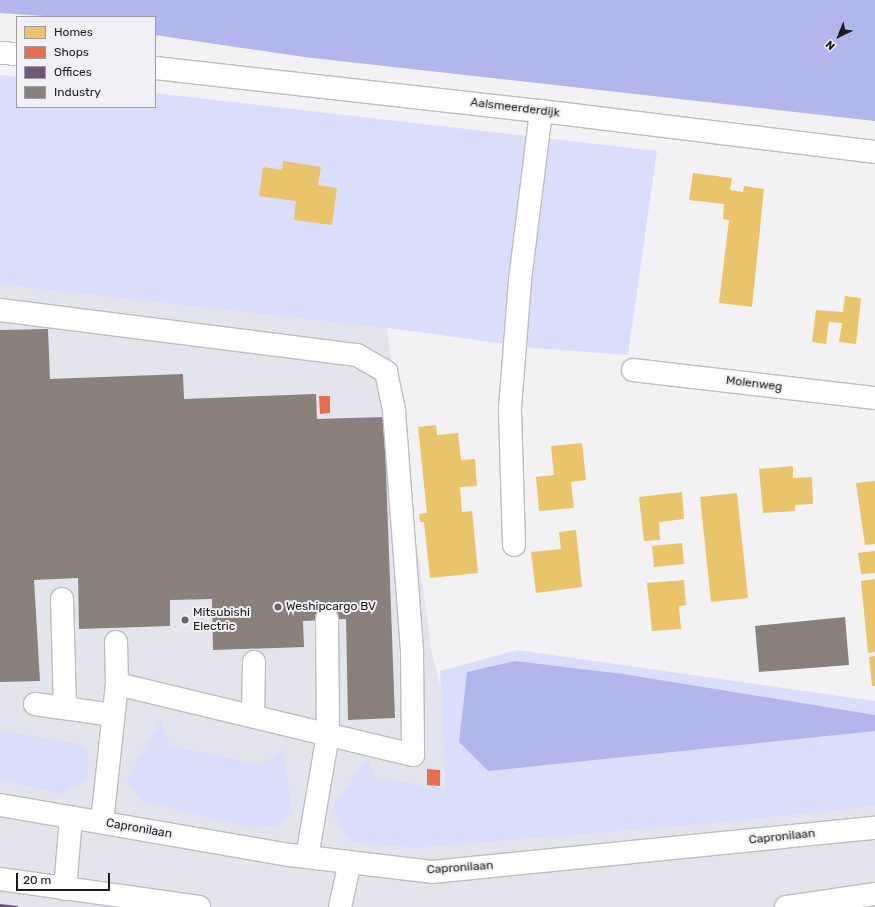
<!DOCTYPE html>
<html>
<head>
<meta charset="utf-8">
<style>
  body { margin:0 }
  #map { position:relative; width:875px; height:907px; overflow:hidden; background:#f2f2f4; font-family:Rubik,sans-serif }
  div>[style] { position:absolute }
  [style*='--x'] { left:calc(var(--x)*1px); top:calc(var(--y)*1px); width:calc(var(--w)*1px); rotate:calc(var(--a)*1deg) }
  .built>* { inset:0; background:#e4e5ec }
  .green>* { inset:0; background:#dbdefa }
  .water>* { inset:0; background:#b3b6ed }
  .homes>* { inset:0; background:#e9c46a }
  .shops>* { inset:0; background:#e76f51 }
  .offices>* { inset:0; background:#6d597a }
  .industry>* { inset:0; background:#8a817c }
  .roads { filter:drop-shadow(1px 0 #bdbdbf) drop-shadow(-1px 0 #bdbdbf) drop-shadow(0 1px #bdbdbf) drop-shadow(0 -1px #bdbdbf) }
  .minor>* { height:22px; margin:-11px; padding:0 11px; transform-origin:11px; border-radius:11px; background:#fdfdfd }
  .dots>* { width:11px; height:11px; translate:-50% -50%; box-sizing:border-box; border:2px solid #f1f1f5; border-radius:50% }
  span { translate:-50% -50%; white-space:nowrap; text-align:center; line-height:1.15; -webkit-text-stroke:4px #f1f1f5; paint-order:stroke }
  .street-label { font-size:12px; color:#1c1c1d }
  .poi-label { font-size:12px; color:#1c1c1d }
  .left { translate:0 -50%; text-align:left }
  .legend { position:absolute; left:16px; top:16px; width:140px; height:92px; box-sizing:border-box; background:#f1f1f5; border:1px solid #9c9c9f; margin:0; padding:5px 7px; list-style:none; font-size:12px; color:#1c1c1d }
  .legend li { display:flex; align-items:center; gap:8px; height:20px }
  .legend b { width:20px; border:1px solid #9c9c9f }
  .north { position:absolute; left:819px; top:16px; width:40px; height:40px; -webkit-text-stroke:3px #f1f1f5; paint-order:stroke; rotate:223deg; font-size:11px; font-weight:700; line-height:16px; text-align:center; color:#1c1c1d }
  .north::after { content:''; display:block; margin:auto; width:14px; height:18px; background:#1c1c1d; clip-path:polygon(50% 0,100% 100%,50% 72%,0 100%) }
  .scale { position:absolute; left:16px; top:873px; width:94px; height:18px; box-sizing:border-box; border:2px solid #1c1c1d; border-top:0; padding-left:5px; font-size:12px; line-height:14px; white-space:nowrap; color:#1c1c1d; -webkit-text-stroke:3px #f1f1f5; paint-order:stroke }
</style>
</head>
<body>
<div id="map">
  <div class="built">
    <div style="clip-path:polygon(0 264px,388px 298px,387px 330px,432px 653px,448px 718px,875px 703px,875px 907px,0 907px)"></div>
  </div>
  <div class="green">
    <div style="clip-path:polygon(0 75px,17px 77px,17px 107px,155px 107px,155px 93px,657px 151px,628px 355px,534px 348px,404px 330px,0 284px)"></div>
    <div style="clip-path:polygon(517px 650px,875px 701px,875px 806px,714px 823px,414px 848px,350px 842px,331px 810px,368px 756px,375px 778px,446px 789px,440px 671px)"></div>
    <div style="clip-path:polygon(160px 721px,171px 746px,262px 765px,283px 749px,292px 812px,276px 826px,249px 828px,141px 801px,127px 780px)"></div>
    <div style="clip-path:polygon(0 730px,83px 745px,88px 755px,87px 779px,60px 794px,0 780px)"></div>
  </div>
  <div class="water">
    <div style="clip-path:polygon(0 0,875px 0,875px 121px,304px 57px,155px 35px,155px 17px,59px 17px,0 13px)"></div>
    <div style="clip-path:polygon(515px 661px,623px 674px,875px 715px,875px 731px,488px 771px,459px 742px,467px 672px)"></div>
  </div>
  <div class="homes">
    <div style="clip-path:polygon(283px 161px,321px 167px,318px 185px,337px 188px,332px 225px,294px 220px,296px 201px,259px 196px,263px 167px,282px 170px)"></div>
    <div style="clip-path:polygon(693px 173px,732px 178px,730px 190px,743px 192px,744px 186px,764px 189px,752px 307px,719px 303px,729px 220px,723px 219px,724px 204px,689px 200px)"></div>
    <div style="clip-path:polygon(845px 296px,861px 298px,856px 344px,839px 342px,842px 323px,829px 322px,826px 344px,812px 342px,816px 310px,843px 312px)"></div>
    <div style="clip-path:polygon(436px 425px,437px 435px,458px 433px,461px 460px,475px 459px,477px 486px,460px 487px,462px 512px,472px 511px,478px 573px,430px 578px,424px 522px,420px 522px,419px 514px,427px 513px,418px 427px)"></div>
    <div style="clip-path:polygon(582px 443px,586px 480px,571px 482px,574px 508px,539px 511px,536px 477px,554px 475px,551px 446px)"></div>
    <div style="clip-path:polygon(793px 466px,793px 478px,812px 477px,813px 504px,795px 505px,795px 511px,763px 513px,759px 469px)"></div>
    <div style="clip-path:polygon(875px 481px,875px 544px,865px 545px,856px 483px)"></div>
    <div style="clip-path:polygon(682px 492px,684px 519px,659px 522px,660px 540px,644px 541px,639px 497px)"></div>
    <div style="clip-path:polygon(737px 493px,748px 598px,711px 602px,700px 497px)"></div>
    <div style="clip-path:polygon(576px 530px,582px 587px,536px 593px,531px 552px,561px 549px,559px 532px)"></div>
    <div style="clip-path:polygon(682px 543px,684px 564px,654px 567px,652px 546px)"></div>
    <div style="clip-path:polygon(875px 551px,875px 573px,861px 574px,858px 553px)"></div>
    <div style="clip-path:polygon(875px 579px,875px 652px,868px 653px,861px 581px)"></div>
    <div style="clip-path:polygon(684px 580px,686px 605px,679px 606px,681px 629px,652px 631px,647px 583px)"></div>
    <div style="clip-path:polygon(875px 656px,875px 686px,872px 686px,869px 657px)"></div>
  </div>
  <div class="shops">
    <div style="clip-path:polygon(319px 396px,330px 396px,330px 413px,320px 414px)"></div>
    <div style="clip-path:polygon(427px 769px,440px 770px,440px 786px,427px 785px)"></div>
  </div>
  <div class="offices">
    <div style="clip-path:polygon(0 904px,18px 906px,18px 907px,0 907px)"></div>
  </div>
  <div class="industry">
    <div style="clip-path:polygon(48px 329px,50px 379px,183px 374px,184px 399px,316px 394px,317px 419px,384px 417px,395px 718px,348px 720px,346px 619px,303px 621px,304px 647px,213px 650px,212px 599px,170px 600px,170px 626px,79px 629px,78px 578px,34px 580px,40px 681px,0 682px,0 330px)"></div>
    <div style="clip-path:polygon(845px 617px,849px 665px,759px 672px,755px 626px)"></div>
  </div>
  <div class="roads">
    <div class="minor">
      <div style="--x:0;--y:53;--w:17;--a:3"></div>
      <div style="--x:155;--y:68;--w:388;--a:6.4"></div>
      <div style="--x:541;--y:111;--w:337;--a:7"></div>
      <div style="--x:0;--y:310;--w:360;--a:7.2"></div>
      <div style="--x:357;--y:355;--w:34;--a:30"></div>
      <div style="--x:386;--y:372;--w:40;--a:78"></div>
      <div style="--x:394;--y:411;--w:243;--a:85.7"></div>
      <div style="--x:412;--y:653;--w:102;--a:89.4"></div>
      <div style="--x:413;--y:755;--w:304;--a:-166.5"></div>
      <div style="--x:117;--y:684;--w:139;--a:96.2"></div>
      <div style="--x:633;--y:370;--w:244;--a:6.6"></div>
      <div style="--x:514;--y:545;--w:137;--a:-91.7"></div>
      <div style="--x:510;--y:408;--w:128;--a:-85.5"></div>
      <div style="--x:520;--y:280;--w:170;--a:-82.9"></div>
      <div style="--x:62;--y:599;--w:109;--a:88.4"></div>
      <div style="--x:116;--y:642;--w:42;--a:88.6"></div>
      <div style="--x:35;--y:704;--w:79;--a:8"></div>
      <div style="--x:253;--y:716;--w:54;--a:-88.9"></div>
      <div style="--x:0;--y:805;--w:294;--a:9.8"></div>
      <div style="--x:290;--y:855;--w:143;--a:6.8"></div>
      <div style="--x:432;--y:872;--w:445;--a:-5.7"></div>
      <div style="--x:307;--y:857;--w:125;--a:-80.3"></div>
      <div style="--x:328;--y:734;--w:115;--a:-90.5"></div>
      <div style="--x:0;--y:879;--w:201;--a:8"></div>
      <div style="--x:65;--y:889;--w:72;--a:-85.2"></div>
      <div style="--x:340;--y:907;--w:46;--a:-77.5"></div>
      <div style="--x:786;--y:907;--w:90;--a:-8.3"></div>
    </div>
  </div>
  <div class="dots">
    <div style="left:278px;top:607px;background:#676768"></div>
    <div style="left:185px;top:620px;background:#676768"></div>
  </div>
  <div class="street-label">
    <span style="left:515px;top:108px;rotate:7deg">Aalsmeerderdijk</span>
    <span style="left:754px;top:384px;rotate:7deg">Molenweg</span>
    <span style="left:139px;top:829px;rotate:10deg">Capronilaan</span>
    <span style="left:782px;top:837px;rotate:-6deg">Capronilaan</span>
    <span style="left:460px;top:868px;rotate:-4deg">Capronilaan</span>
  </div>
  <div class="poi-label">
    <span class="left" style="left:286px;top:607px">Weshipcargo BV</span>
    <span class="left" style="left:193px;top:620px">Mitsubishi<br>Electric</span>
  </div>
  <ul class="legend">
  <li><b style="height:11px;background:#e9c46a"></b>Homes</li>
  <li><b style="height:11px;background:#e76f51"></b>Shops</li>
  <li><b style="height:11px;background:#6d597a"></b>Offices</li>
  <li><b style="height:11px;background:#8a817c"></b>Industry</li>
  </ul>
  <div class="north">N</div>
  <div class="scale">20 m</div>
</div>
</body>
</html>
